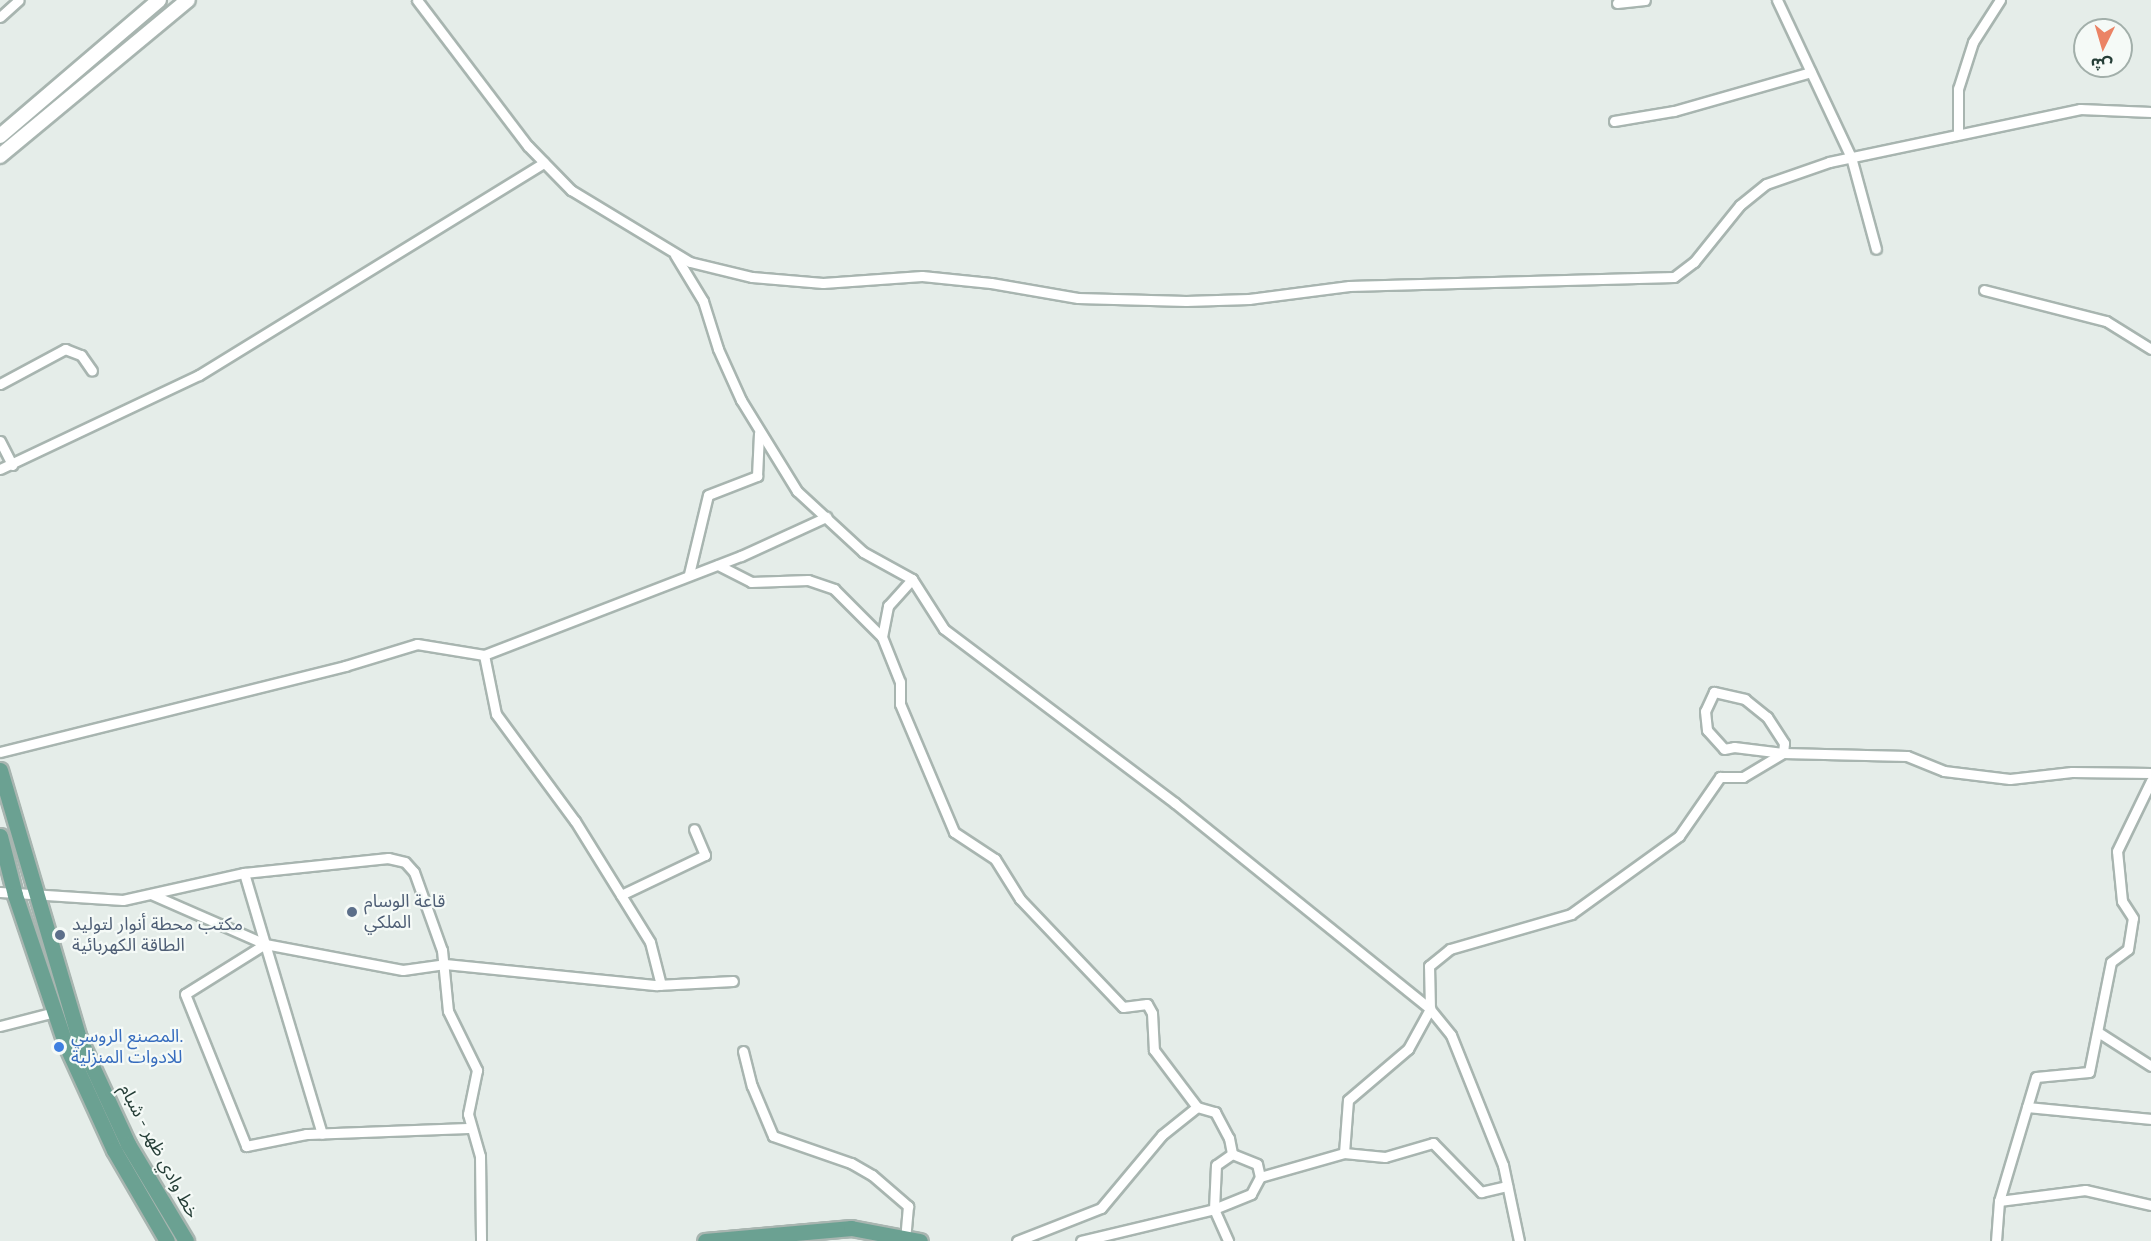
<!DOCTYPE html>
<html>
<head>
<meta charset="utf-8">
<style>
  body { margin:0 }
  #map { position:relative; width:2151px; height:1241px; overflow:hidden; background:#e5ede9; font-family:Montserrat,"Noto Sans Arabic",sans-serif }
  div>[style] { position:absolute }
  [style*='--x'] { left:calc(var(--x)*1px); top:calc(var(--y)*1px); width:calc(var(--w)*1px); rotate:calc(var(--a)*1deg) }
  .roads { filter:drop-shadow(2px 0 #a8b5b0) drop-shadow(-2px 0 #a8b5b0) drop-shadow(0 2px #a8b5b0) drop-shadow(0 -2px #a8b5b0) }
  .minor>* { height:9px; margin:-4.5px; padding:0 4.5px; transform-origin:4.5px; border-radius:4.5px; background:#fff }
  .secondary>* { height:14px; margin:-7px; padding:0 7px; transform-origin:7px; border-radius:7px; background:#fff }
  .primary>* { height:15px; margin:-7.5px; padding:0 7.5px; transform-origin:7.5px; border-radius:7.5px; background:#6ba192 }
  .dots>* { width:16px; height:16px; translate:-50% -50%; box-sizing:border-box; border:3px solid #f5faf7; border-radius:50% }
  span { translate:-50% -50%; white-space:nowrap; text-align:center; line-height:1.15; -webkit-text-stroke:4.5px #f5faf7; paint-order:stroke }
  .service-label { font-size:18px; color:#4e5e75 }
  .left { translate:0 -50%; text-align:left }
  .shop-label { font-size:18px; color:#366cbe }
  .street-label { font-size:18px; color:#253e37 }
  .north { position:absolute; left:2073px; top:18px; width:60px; height:60px; box-sizing:border-box; background:#f5faf7; border:2px solid #a2afaa; border-radius:50%; rotate:185deg; font-size:16px; font-weight:700; line-height:24px; text-align:center; color:#253e37 }
  .north::after { content:''; display:block; margin:auto; width:21px; height:27px; background:#eb8365; clip-path:polygon(50% 0,100% 100%,50% 72%,0 100%) }
</style>
</head>
<body>
<div id="map">
  <div class="roads">
    <div class="minor">
      <div style="--x:417;--y:0;--w:183;--a:52.8"></div>
      <div style="--x:528;--y:146;--w:62;--a:45.7"></div>
      <div style="--x:571;--y:190;--w:139;--a:31.2"></div>
      <div style="--x:690;--y:262;--w:64;--a:13.6"></div>
      <div style="--x:752;--y:277;--w:71;--a:4.8"></div>
      <div style="--x:823;--y:283;--w:99;--a:-4"></div>
      <div style="--x:922;--y:276;--w:69;--a:5.8"></div>
      <div style="--x:991;--y:283;--w:88;--a:9.8"></div>
      <div style="--x:1078;--y:298;--w:108;--a:1.6"></div>
      <div style="--x:1186;--y:301;--w:63;--a:-1.8"></div>
      <div style="--x:1249;--y:299;--w:101;--a:-7.4"></div>
      <div style="--x:1349;--y:286;--w:325;--a:-1.6"></div>
      <div style="--x:1674;--y:277;--w:25;--a:-37"></div>
      <div style="--x:1694;--y:262;--w:73;--a:-51.1"></div>
      <div style="--x:1740;--y:205;--w:33;--a:-39"></div>
      <div style="--x:1766;--y:184;--w:67;--a:-19.2"></div>
      <div style="--x:1829;--y:162;--w:257;--a:-11.9"></div>
      <div style="--x:2080;--y:109;--w:71;--a:2.4"></div>
      <div style="--x:1777;--y:0;--w:174;--a:64.8"></div>
      <div style="--x:1851;--y:157;--w:95;--a:74.8"></div>
      <div style="--x:1617;--y:3;--w:28;--a:-6"></div>
      <div style="--x:0;--y:17;--w:25;--a:-42"></div>
      <div style="--x:1614;--y:121;--w:61;--a:-9.5"></div>
      <div style="--x:1674;--y:111;--w:142;--a:-15.9"></div>
      <div style="--x:1958;--y:132;--w:43;--a:-90"></div>
      <div style="--x:1958;--y:89;--w:49;--a:-72.3"></div>
      <div style="--x:1973;--y:42;--w:50;--a:-57.3"></div>
      <div style="--x:675;--y:255;--w:54;--a:58.7"></div>
      <div style="--x:703;--y:301;--w:50;--a:72.6"></div>
      <div style="--x:718;--y:349;--w:56;--a:65.7"></div>
      <div style="--x:741;--y:400;--w:107;--a:58.4"></div>
      <div style="--x:797;--y:491;--w:90;--a:42.7"></div>
      <div style="--x:863;--y:552;--w:56;--a:28.9"></div>
      <div style="--x:912;--y:579;--w:59;--a:57.4"></div>
      <div style="--x:944;--y:629;--w:289;--a:37"></div>
      <div style="--x:1175;--y:803;--w:328;--a:38.9"></div>
      <div style="--x:1430;--y:1009;--w:33;--a:51"></div>
      <div style="--x:1451;--y:1035;--w:140;--a:68.2"></div>
      <div style="--x:1503;--y:1165;--w:78;--a:78.1"></div>
      <div style="--x:1984;--y:290;--w:126;--a:14.3"></div>
      <div style="--x:2106;--y:321;--w:53;--a:31.9"></div>
      <div style="--x:0;--y:384;--w:74;--a:-28.3"></div>
      <div style="--x:65;--y:349;--w:17;--a:21"></div>
      <div style="--x:81;--y:355;--w:19;--a:55"></div>
      <div style="--x:0;--y:441;--w:27;--a:63"></div>
      <div style="--x:0;--y:469;--w:220;--a:-25.3"></div>
      <div style="--x:199;--y:375;--w:405;--a:-31.6"></div>
      <div style="--x:718;--y:565;--w:37;--a:27"></div>
      <div style="--x:751;--y:582;--w:57;--a:-2"></div>
      <div style="--x:808;--y:580;--w:28;--a:19"></div>
      <div style="--x:834;--y:589;--w:68;--a:45"></div>
      <div style="--x:882;--y:637;--w:48;--a:68.2"></div>
      <div style="--x:900;--y:682;--w:22;--a:90"></div>
      <div style="--x:900;--y:704;--w:139;--a:67.1"></div>
      <div style="--x:954;--y:832;--w:49;--a:33.4"></div>
      <div style="--x:995;--y:859;--w:47;--a:58"></div>
      <div style="--x:1020;--y:899;--w:149;--a:46.4"></div>
      <div style="--x:1123;--y:1007;--w:24;--a:-7"></div>
      <div style="--x:1147;--y:1004;--w:10;--a:61"></div>
      <div style="--x:1152;--y:1013;--w:37;--a:87"></div>
      <div style="--x:1154;--y:1050;--w:71;--a:53"></div>
      <div style="--x:689;--y:574;--w:81;--a:-76.5"></div>
      <div style="--x:708;--y:495;--w:53;--a:-21.2"></div>
      <div style="--x:757;--y:476;--w:43;--a:-87.3"></div>
      <div style="--x:882;--y:637;--w:32;--a:-79"></div>
      <div style="--x:888;--y:606;--w:36;--a:-48"></div>
      <div style="--x:484;--y:655;--w:60;--a:78.5"></div>
      <div style="--x:496;--y:714;--w:133;--a:53.6"></div>
      <div style="--x:575;--y:821;--w:142;--a:58.2"></div>
      <div style="--x:650;--y:942;--w:44;--a:75.7"></div>
      <div style="--x:0;--y:752;--w:356;--a:-14"></div>
      <div style="--x:345;--y:666;--w:75;--a:-17"></div>
      <div style="--x:417;--y:644;--w:68;--a:9.3"></div>
      <div style="--x:484;--y:655;--w:275;--a:-21.1"></div>
      <div style="--x:741;--y:556;--w:94;--a:-24.6"></div>
      <div style="--x:244;--y:873;--w:74;--a:73.5"></div>
      <div style="--x:265;--y:944;--w:140;--a:10.7"></div>
      <div style="--x:403;--y:970;--w:42;--a:-8.1"></div>
      <div style="--x:445;--y:964;--w:213;--a:5.7"></div>
      <div style="--x:657;--y:985;--w:76;--a:-3"></div>
      <div style="--x:0;--y:892;--w:123;--a:3.7"></div>
      <div style="--x:123;--y:900;--w:124;--a:-12.6"></div>
      <div style="--x:244;--y:873;--w:145;--a:-5.9"></div>
      <div style="--x:388;--y:858;--w:17;--a:13"></div>
      <div style="--x:405;--y:862;--w:13;--a:48"></div>
      <div style="--x:414;--y:872;--w:83;--a:70.3"></div>
      <div style="--x:442;--y:950;--w:61;--a:84.4"></div>
      <div style="--x:448;--y:1011;--w:66;--a:63.8"></div>
      <div style="--x:477;--y:1070;--w:45;--a:101.6"></div>
      <div style="--x:468;--y:1114;--w:44;--a:74.1"></div>
      <div style="--x:480;--y:1156;--w:85;--a:89.3"></div>
      <div style="--x:153;--y:895;--w:122;--a:23.6"></div>
      <div style="--x:621;--y:895;--w:93;--a:-25.5"></div>
      <div style="--x:705;--y:855;--w:28;--a:-113"></div>
      <div style="--x:265;--y:944;--w:94;--a:148"></div>
      <div style="--x:185;--y:994;--w:164;--a:68.1"></div>
      <div style="--x:246;--y:1146;--w:61;--a:-11.3"></div>
      <div style="--x:306;--y:1134;--w:164;--a:-2.1"></div>
      <div style="--x:265;--y:944;--w:198;--a:73.3"></div>
      <div style="--x:0;--y:1026;--w:57;--a:-14.3"></div>
      <div style="--x:2098;--y:1032;--w:63;--a:32.7"></div>
      <div style="--x:743;--y:1051;--w:36;--a:76"></div>
      <div style="--x:752;--y:1086;--w:54;--a:67.2"></div>
      <div style="--x:773;--y:1136;--w:83;--a:19.1"></div>
      <div style="--x:851;--y:1163;--w:24;--a:30"></div>
      <div style="--x:872;--y:1175;--w:48;--a:40.7"></div>
      <div style="--x:908;--y:1206;--w:32;--a:95"></div>
      <div style="--x:2027;--y:1107;--w:125;--a:5.5"></div>
      <div style="--x:1344;--y:1153;--w:53;--a:-85.7"></div>
      <div style="--x:1348;--y:1100;--w:79;--a:-40.4"></div>
      <div style="--x:1408;--y:1049;--w:46;--a:-61.2"></div>
      <div style="--x:1430;--y:1009;--w:43;--a:-91.3"></div>
      <div style="--x:1429;--y:966;--w:27;--a:-39"></div>
      <div style="--x:1450;--y:949;--w:126;--a:-16.1"></div>
      <div style="--x:1571;--y:914;--w:133;--a:-35.8"></div>
      <div style="--x:1679;--y:836;--w:72;--a:-55.2"></div>
      <div style="--x:1720;--y:777;--w:23;--a:0"></div>
      <div style="--x:1743;--y:777;--w:47;--a:-31"></div>
      <div style="--x:1783;--y:753;--w:10;--a:-84"></div>
      <div style="--x:1784;--y:743;--w:31;--a:-123"></div>
      <div style="--x:1767;--y:717;--w:28;--a:-141"></div>
      <div style="--x:1745;--y:699;--w:32;--a:-167"></div>
      <div style="--x:1714;--y:692;--w:21;--a:115"></div>
      <div style="--x:1705;--y:711;--w:19;--a:84"></div>
      <div style="--x:1707;--y:730;--w:25;--a:48"></div>
      <div style="--x:1724;--y:749;--w:10;--a:-11"></div>
      <div style="--x:1734;--y:747;--w:49;--a:7"></div>
      <div style="--x:1783;--y:753;--w:124;--a:1.4"></div>
      <div style="--x:1907;--y:756;--w:40;--a:22"></div>
      <div style="--x:1944;--y:771;--w:66;--a:6.9"></div>
      <div style="--x:2010;--y:779;--w:62;--a:-6.4"></div>
      <div style="--x:2072;--y:772;--w:79;--a:0.7"></div>
      <div style="--x:1260;--y:1177;--w:87;--a:-15.9"></div>
      <div style="--x:1344;--y:1153;--w:41;--a:5.6"></div>
      <div style="--x:1385;--y:1157;--w:50;--a:-16.3"></div>
      <div style="--x:1433;--y:1143;--w:69;--a:45.6"></div>
      <div style="--x:1481;--y:1192;--w:27;--a:-13"></div>
      <div style="--x:1999;--y:1201;--w:87;--a:-7.3"></div>
      <div style="--x:2085;--y:1190;--w:68;--a:12.8"></div>
      <div style="--x:1017;--y:1241;--w:90;--a:-21.4"></div>
      <div style="--x:1101;--y:1208;--w:95;--a:-50.1"></div>
      <div style="--x:1162;--y:1135;--w:45;--a:-38.7"></div>
      <div style="--x:1197;--y:1107;--w:19;--a:16"></div>
      <div style="--x:1215;--y:1112;--w:30;--a:62"></div>
      <div style="--x:1229;--y:1138;--w:16;--a:79"></div>
      <div style="--x:1232;--y:1154;--w:19;--a:145"></div>
      <div style="--x:1216;--y:1165;--w:44;--a:92.6"></div>
      <div style="--x:1214;--y:1209;--w:35;--a:66"></div>
      <div style="--x:1081;--y:1241;--w:137;--a:-13.5"></div>
      <div style="--x:1214;--y:1209;--w:40;--a:-22"></div>
      <div style="--x:1251;--y:1194;--w:19;--a:-62"></div>
      <div style="--x:1260;--y:1177;--w:13;--a:-103"></div>
      <div style="--x:1257;--y:1164;--w:27;--a:-158"></div>
      <div style="--x:1996;--y:1241;--w:40;--a:-85.7"></div>
      <div style="--x:1999;--y:1201;--w:129;--a:-73.4"></div>
      <div style="--x:2036;--y:1077;--w:53;--a:-5.4"></div>
      <div style="--x:2089;--y:1072;--w:112;--a:-78.7"></div>
      <div style="--x:2111;--y:962;--w:21;--a:-37"></div>
      <div style="--x:2128;--y:949;--w:31;--a:-81"></div>
      <div style="--x:2133;--y:918;--w:20;--a:-123"></div>
      <div style="--x:2122;--y:901;--w:50;--a:-95.7"></div>
      <div style="--x:2117;--y:851;--w:78;--a:-64.1"></div>
    </div>
    <div class="secondary">
      <div style="--x:0;--y:136;--w:209;--a:-40.5"></div>
      <div style="--x:0;--y:156;--w:244;--a:-39.7"></div>
    </div>
    <div class="primary">
      <div style="--x:0;--y:770;--w:279;--a:73.6"></div>
      <div style="--x:79;--y:1038;--w:117;--a:65.2"></div>
      <div style="--x:128;--y:1144;--w:113;--a:59.1"></div>
      <div style="--x:0;--y:836;--w:61;--a:75.7"></div>
      <div style="--x:15;--y:895;--w:156;--a:71.3"></div>
      <div style="--x:65;--y:1043;--w:118;--a:65.4"></div>
      <div style="--x:114;--y:1150;--w:105;--a:59.8"></div>
      <div style="--x:705;--y:1241;--w:147;--a:-5.1"></div>
      <div style="--x:851;--y:1228;--w:70;--a:10.7"></div>
    </div>
  </div>
  <div class="dots">
    <div style="left:352px;top:912px;background:#5c6f8a"></div>
    <div style="left:60px;top:935px;background:#5c6f8a"></div>
    <div style="left:59px;top:1047px;background:#3f7fe0"></div>
  </div>
  <div class="service-label">
    <span class="left" style="left:364px;top:912px">قاعة الوسام<br>الملكي</span>
    <span class="left" style="left:72px;top:935px">مكتب محطة أنوار لتوليد<br>الطاقة الكهربائية</span>
  </div>
  <div class="shop-label">
    <span class="left" style="left:71px;top:1047px">المصنع الروسي.<br>للادوات المنزلية</span>
  </div>
  <div class="street-label">
    <span style="left:159px;top:1151px;rotate:62deg">خط وادي ظهر - شبام</span>
  </div>
  <div class="north">ش</div>
</div>
</body>
</html>
